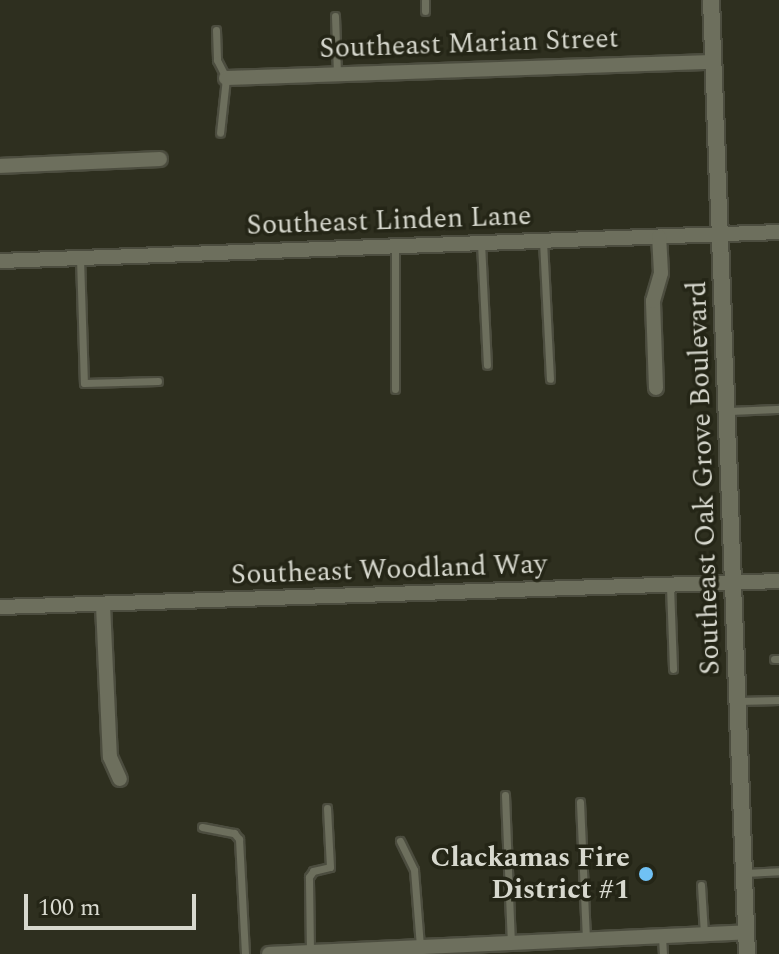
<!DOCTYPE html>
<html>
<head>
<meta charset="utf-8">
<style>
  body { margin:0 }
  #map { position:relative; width:779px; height:954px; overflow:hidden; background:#2e2f1f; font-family:Spectral,serif }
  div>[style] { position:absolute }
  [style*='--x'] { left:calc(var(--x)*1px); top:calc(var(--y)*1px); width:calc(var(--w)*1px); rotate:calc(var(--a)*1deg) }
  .roads { filter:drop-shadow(2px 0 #4c4d3f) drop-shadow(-2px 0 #4c4d3f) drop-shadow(0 2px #4c4d3f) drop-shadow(0 -2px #4c4d3f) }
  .service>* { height:7px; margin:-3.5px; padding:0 3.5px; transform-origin:3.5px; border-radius:3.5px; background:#6d6f5d }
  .minor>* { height:14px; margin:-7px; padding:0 7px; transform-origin:7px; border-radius:7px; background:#6d6f5d }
  .tertiary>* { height:16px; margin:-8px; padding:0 8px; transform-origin:8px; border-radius:8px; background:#6d6f5d }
  .dots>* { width:22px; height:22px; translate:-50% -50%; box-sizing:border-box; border:4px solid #242516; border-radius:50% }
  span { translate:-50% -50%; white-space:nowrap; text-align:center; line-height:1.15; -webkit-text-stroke:7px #242516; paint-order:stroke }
  .street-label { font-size:28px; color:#d7d8ce }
  .poi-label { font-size:28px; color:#d7d8ce; font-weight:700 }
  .right { translate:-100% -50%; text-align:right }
  .scale { position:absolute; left:24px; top:894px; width:172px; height:36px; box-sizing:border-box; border:4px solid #d7d8ce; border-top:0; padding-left:10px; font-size:24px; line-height:28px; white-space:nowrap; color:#d7d8ce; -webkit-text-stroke:6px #242516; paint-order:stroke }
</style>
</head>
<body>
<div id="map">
  <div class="roads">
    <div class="service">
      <div style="--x:425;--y:0;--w:11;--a:90"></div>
      <div style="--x:335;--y:16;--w:58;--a:88"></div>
      <div style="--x:216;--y:30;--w:30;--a:88"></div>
      <div style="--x:217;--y:60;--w:20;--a:63"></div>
      <div style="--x:226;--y:78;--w:55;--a:96.2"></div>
      <div style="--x:543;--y:241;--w:138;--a:87.1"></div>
      <div style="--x:481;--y:243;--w:122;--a:87.2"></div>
      <div style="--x:395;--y:247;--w:142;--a:90"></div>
      <div style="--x:80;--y:258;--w:125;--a:88.2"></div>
      <div style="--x:84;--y:383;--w:74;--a:-1.5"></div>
      <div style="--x:727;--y:411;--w:52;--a:-2.2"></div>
      <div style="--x:670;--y:586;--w:83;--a:87.9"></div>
      <div style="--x:774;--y:659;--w:5;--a:0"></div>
      <div style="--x:738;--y:701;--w:41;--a:-1.4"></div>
      <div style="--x:505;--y:795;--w:148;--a:87.7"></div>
      <div style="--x:580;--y:802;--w:138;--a:87.5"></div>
      <div style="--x:202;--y:827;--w:33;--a:11"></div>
      <div style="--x:234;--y:833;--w:8;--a:50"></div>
      <div style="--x:239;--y:839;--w:115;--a:87"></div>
      <div style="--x:400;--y:841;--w:32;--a:64"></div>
      <div style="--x:414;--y:870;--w:77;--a:85.5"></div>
      <div style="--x:745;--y:873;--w:34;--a:-3"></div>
      <div style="--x:701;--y:885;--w:49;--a:86.5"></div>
      <div style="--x:662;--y:936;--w:18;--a:87"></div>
      <div style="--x:310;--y:952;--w:75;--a:-90.8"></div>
      <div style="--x:309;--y:877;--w:7;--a:-56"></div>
      <div style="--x:313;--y:871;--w:17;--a:-13"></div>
      <div style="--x:330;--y:867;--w:59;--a:-92.9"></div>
    </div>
    <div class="minor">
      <div style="--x:226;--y:78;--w:487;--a:-1.9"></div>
      <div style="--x:0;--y:166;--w:160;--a:-2.5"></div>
      <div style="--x:0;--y:261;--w:780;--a:-2.13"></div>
      <div style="--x:656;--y:388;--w:87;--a:-92"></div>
      <div style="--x:653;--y:301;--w:29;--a:-74"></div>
      <div style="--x:661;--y:273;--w:36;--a:-93"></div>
      <div style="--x:103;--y:605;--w:152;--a:87.4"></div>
      <div style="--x:110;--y:757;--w:24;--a:66"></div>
      <div style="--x:0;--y:607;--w:779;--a:-1.91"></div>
      <div style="--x:269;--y:954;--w:478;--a:-2.6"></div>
    </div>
    <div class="tertiary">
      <div style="--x:711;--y:0;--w:955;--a:87.84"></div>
    </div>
  </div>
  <div class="dots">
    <div style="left:646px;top:874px;background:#70c1f4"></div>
  </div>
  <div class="street-label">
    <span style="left:469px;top:44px;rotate:-2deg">Southeast Marian Street</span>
    <span style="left:389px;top:221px;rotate:-2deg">Southeast Linden Lane</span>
    <span style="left:704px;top:478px;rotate:-92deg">Southeast Oak Grove Boulevard</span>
    <span style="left:389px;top:570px;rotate:-2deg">Southeast Woodland Way</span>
  </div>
  <div class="poi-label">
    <span class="right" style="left:630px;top:874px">Clackamas Fire<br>District #1</span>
  </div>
  <div class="scale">100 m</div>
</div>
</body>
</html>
